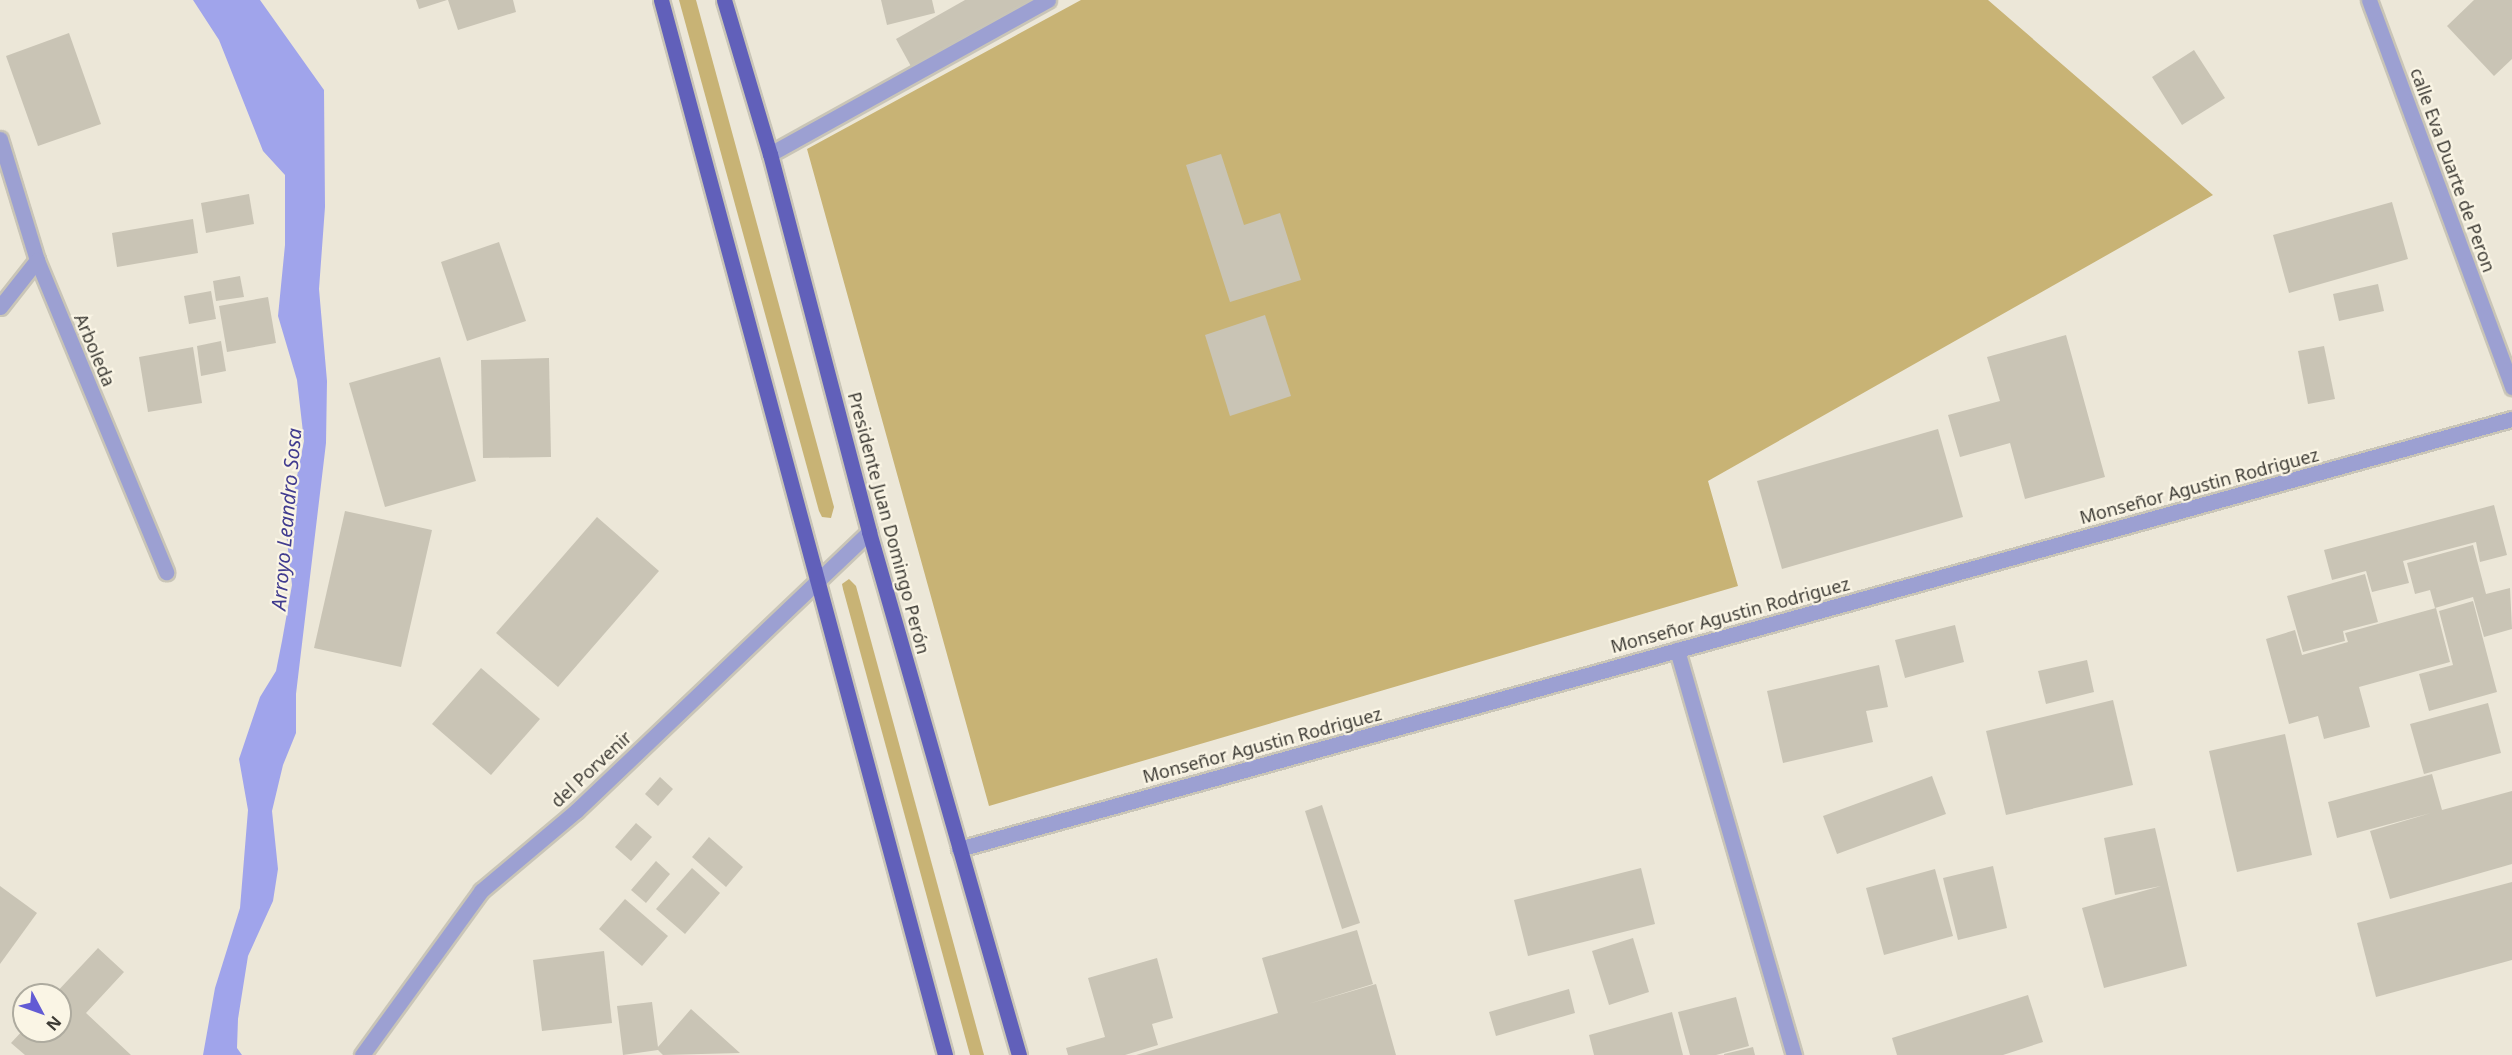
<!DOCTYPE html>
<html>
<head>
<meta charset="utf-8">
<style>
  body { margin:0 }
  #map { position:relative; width:2512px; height:1055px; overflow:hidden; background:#ece7d8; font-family:"Noto Sans",sans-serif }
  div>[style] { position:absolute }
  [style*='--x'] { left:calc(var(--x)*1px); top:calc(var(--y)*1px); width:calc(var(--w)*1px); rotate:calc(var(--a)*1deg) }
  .green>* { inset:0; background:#c8b375 }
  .water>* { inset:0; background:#a0a4eb }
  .building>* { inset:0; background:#c9c4b5 }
  .roads { filter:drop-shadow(2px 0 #c9c5b7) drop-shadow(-2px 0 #c9c5b7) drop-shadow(0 2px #c9c5b7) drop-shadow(0 -2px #c9c5b7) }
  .street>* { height:15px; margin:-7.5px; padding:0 7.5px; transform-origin:7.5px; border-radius:7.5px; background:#9ca0d2 }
  .primary>* { height:15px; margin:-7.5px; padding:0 7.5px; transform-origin:7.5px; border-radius:7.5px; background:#6160ba }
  span { translate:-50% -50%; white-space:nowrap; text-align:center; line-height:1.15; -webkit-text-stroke:4.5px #faf5e5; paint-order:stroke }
  .street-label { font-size:18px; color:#3d3b35 }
  .water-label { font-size:20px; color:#413c8f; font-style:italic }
  .north { position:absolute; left:12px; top:983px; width:60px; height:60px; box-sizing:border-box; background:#faf5e5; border:2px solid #aeab9f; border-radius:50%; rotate:131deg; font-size:16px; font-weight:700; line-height:24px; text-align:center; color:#3d3b35 }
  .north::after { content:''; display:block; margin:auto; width:21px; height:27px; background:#625bd4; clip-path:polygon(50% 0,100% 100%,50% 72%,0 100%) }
</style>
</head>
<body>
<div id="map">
  <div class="green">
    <div style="clip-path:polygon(679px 0,696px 0,834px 507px,831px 518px,822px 517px,819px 511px)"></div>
    <div style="clip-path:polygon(1081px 0,1988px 0,2213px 195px,1708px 481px,1738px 586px,989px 806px,807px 149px)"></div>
    <div style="clip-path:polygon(849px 579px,856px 586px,984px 1055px,970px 1055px,843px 589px,842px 584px)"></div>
  </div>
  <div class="water">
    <div style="clip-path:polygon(193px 0,260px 0,324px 90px,325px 207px,319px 289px,327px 381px,326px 443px,296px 694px,296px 733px,283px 765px,272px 811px,278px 869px,273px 901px,248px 956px,238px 1019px,237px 1048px,242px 1055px,203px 1055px,215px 988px,240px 908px,248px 810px,239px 759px,260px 697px,276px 671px,282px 641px,292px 585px,286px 532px,304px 441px,297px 380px,278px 316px,285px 245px,285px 175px,263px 151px,219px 40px)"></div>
  </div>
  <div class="building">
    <div style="clip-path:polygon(416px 0,447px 0,419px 9px)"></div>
    <div style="clip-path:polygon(448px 0,513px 0,516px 12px,458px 30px)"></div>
    <div style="clip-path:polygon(881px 0,932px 0,935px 13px,887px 25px)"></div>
    <div style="clip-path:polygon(965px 0,1039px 0,913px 70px,896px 39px)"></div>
    <div style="clip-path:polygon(2474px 0,2512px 0,2512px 59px,2494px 76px,2447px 26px)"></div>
    <div style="clip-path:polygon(69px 33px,101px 124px,38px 146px,6px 56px)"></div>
    <div style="clip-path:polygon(2194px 50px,2225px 98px,2182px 125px,2152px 77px)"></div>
    <div style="clip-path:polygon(1221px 154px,1244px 225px,1280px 213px,1301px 280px,1230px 302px,1186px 165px)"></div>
    <div style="clip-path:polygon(249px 194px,254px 224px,206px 233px,201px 203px)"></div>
    <div style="clip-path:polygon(2392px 202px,2408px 259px,2289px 293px,2273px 235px)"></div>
    <div style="clip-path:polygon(193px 219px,198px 253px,117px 267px,112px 233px)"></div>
    <div style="clip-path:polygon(499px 242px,526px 321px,467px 341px,441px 262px)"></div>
    <div style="clip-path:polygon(240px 276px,244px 297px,216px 301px,213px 281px)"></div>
    <div style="clip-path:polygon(2378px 284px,2384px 311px,2339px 321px,2333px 294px)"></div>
    <div style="clip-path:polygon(211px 291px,216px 319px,189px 324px,184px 296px)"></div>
    <div style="clip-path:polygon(268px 297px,276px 343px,227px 352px,219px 306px)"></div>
    <div style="clip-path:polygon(1265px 315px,1291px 396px,1230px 416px,1205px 335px)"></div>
    <div style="clip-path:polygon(2066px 335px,2105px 477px,2025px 499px,2010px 443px,1960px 457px,1948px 415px,2000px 401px,1987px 357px)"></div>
    <div style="clip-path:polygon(221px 341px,226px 371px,201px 376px,197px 346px)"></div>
    <div style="clip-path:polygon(2324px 346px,2335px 399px,2308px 404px,2298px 351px)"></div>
    <div style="clip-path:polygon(193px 347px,202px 403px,148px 412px,139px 357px)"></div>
    <div style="clip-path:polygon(440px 357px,476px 481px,385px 507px,349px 383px)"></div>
    <div style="clip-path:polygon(549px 358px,551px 457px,483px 458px,481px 360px)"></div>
    <div style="clip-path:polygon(1938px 429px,1963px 517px,1782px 569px,1757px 481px)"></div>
    <div style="clip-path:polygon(2494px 505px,2507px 555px,2480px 562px,2476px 542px,2403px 561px,2409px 583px,2372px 592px,2366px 571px,2332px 580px,2324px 550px)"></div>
    <div style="clip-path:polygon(345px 511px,432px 530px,401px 667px,314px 648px)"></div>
    <div style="clip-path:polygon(597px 517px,659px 571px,558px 687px,496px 633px)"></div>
    <div style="clip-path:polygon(2473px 545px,2486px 594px,2510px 588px,2512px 629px,2484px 637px,2473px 597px,2435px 608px,2430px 590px,2415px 594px,2407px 563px)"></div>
    <div style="clip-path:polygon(2365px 574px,2378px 622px,2343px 631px,2345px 641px,2303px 652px,2287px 596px)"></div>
    <div style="clip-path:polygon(2473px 601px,2497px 692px,2429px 711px,2419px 674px,2453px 665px,2439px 611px)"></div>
    <div style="clip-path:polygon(2436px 608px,2450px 662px,2359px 687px,2370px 727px,2324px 739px,2318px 716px,2289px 724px,2266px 639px,2295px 630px,2302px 655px,2348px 642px,2345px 633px)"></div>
    <div style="clip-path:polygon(1955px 625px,1964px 662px,1905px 678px,1895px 640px)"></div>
    <div style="clip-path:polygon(2087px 660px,2094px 692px,2046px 704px,2038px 671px)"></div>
    <div style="clip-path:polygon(1879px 665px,1888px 707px,1866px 711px,1873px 742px,1783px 763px,1767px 691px)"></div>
    <div style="clip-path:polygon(481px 668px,540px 719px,491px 775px,432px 724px)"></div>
    <div style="clip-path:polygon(2113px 700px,2133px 785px,2006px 815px,1986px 731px)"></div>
    <div style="clip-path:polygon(2488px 703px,2501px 753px,2424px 774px,2410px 724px)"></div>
    <div style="clip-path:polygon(2285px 734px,2312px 855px,2237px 872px,2209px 751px)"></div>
    <div style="clip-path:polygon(2432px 774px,2442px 810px,2512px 791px,2512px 864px,2390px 899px,2370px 831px,2431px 813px,2337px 838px,2328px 802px)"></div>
    <div style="clip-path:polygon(1932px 776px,1946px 814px,1837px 854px,1823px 816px)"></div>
    <div style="clip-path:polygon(660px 777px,673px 789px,658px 806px,645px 794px)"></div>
    <div style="clip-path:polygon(1322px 805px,1360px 923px,1342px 929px,1305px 811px)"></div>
    <div style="clip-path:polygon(636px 823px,652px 837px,631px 861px,615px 847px)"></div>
    <div style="clip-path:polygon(2155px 828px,2187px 966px,2104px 988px,2082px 908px,2161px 886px,2115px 895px,2104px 838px)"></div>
    <div style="clip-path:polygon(709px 837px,743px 867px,726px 887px,692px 857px)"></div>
    <div style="clip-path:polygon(656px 861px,670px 874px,646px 903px,631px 890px)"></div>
    <div style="clip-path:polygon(1993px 866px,2007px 928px,1958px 940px,1943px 878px)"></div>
    <div style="clip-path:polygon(692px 868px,720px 893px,685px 934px,656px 909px)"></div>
    <div style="clip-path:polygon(1641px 868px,1655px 924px,1528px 956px,1514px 900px)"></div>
    <div style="clip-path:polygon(1935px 869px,1953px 936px,1884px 955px,1866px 888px)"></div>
    <div style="clip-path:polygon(2512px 882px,2512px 960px,2376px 997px,2357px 923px)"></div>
    <div style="clip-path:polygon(0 886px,37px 913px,0 964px)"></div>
    <div style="clip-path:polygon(625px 899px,668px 936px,642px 966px,599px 929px)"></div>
    <div style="clip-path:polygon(1357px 930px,1373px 984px,1308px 1004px,1376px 984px,1396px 1055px,1136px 1055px,1278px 1013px,1262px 958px)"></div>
    <div style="clip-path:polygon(1633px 938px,1649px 992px,1609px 1005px,1592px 951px)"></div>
    <div style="clip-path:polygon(98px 948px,124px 972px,86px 1013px,131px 1055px,25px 1055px,11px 1043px,24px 1029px,60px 1031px,60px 995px,54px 995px)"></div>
    <div style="clip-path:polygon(604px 951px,612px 1023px,542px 1031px,533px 960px)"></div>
    <div style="clip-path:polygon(1157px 958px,1173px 1018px,1152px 1024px,1158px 1045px,1125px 1055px,1068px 1055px,1066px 1048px,1105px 1037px,1088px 978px)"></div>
    <div style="clip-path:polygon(1569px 989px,1575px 1013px,1496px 1036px,1489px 1012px)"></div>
    <div style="clip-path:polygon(2028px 995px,2043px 1042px,2003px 1055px,1897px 1055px,1892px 1038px)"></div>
    <div style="clip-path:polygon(1736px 997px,1749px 1046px,1716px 1055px,1690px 1055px,1678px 1012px)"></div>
    <div style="clip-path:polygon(652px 1002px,658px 1047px,691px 1009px,740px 1053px,663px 1055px,658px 1050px,623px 1055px,617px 1006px)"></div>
    <div style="clip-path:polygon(1672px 1012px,1683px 1055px,1594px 1055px,1589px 1035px)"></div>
    <div style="clip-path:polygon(1753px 1047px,1755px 1055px,1724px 1055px,1724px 1054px)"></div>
  </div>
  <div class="roads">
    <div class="street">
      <div style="--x:2369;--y:0;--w:413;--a:69.7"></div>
      <div style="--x:0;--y:139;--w:127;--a:73"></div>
      <div style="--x:37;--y:260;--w:338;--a:67.5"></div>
      <div style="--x:770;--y:154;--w:318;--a:-29"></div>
      <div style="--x:0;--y:307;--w:60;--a:-51.8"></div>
      <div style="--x:1677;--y:650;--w:422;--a:73.9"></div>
      <div style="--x:959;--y:849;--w:1611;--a:-15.48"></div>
      <div style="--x:362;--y:1055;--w:203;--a:-54"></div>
      <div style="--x:481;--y:891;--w:124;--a:-40.1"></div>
      <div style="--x:576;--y:811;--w:405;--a:-43.6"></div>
    </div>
    <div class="primary">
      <div style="--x:661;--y:0;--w:1093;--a:74.93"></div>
      <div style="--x:724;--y:0;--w:161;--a:73.4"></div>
      <div style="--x:770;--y:154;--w:391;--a:75.3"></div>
      <div style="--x:869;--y:532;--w:544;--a:74"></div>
    </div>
  </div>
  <div class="street-label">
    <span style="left:2453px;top:170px;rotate:70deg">calle Eva Duarte de Peron</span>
    <span style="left:95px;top:350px;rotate:67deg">Arboleda</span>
    <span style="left:2199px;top:486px;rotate:-15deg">Monseñor Agustin Rodriguez</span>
    <span style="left:889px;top:523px;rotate:75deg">Presidente Juan Domingo Perón</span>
    <span style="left:1730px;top:615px;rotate:-15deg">Monseñor Agustin Rodriguez</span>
    <span style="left:1262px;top:745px;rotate:-15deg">Monseñor Agustin Rodriguez</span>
    <span style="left:591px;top:769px;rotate:-43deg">del Porvenir</span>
  </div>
  <div class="water-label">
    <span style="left:286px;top:519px;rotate:-85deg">Arroyo Leandro Sosa</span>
  </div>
  <div class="north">N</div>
</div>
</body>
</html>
